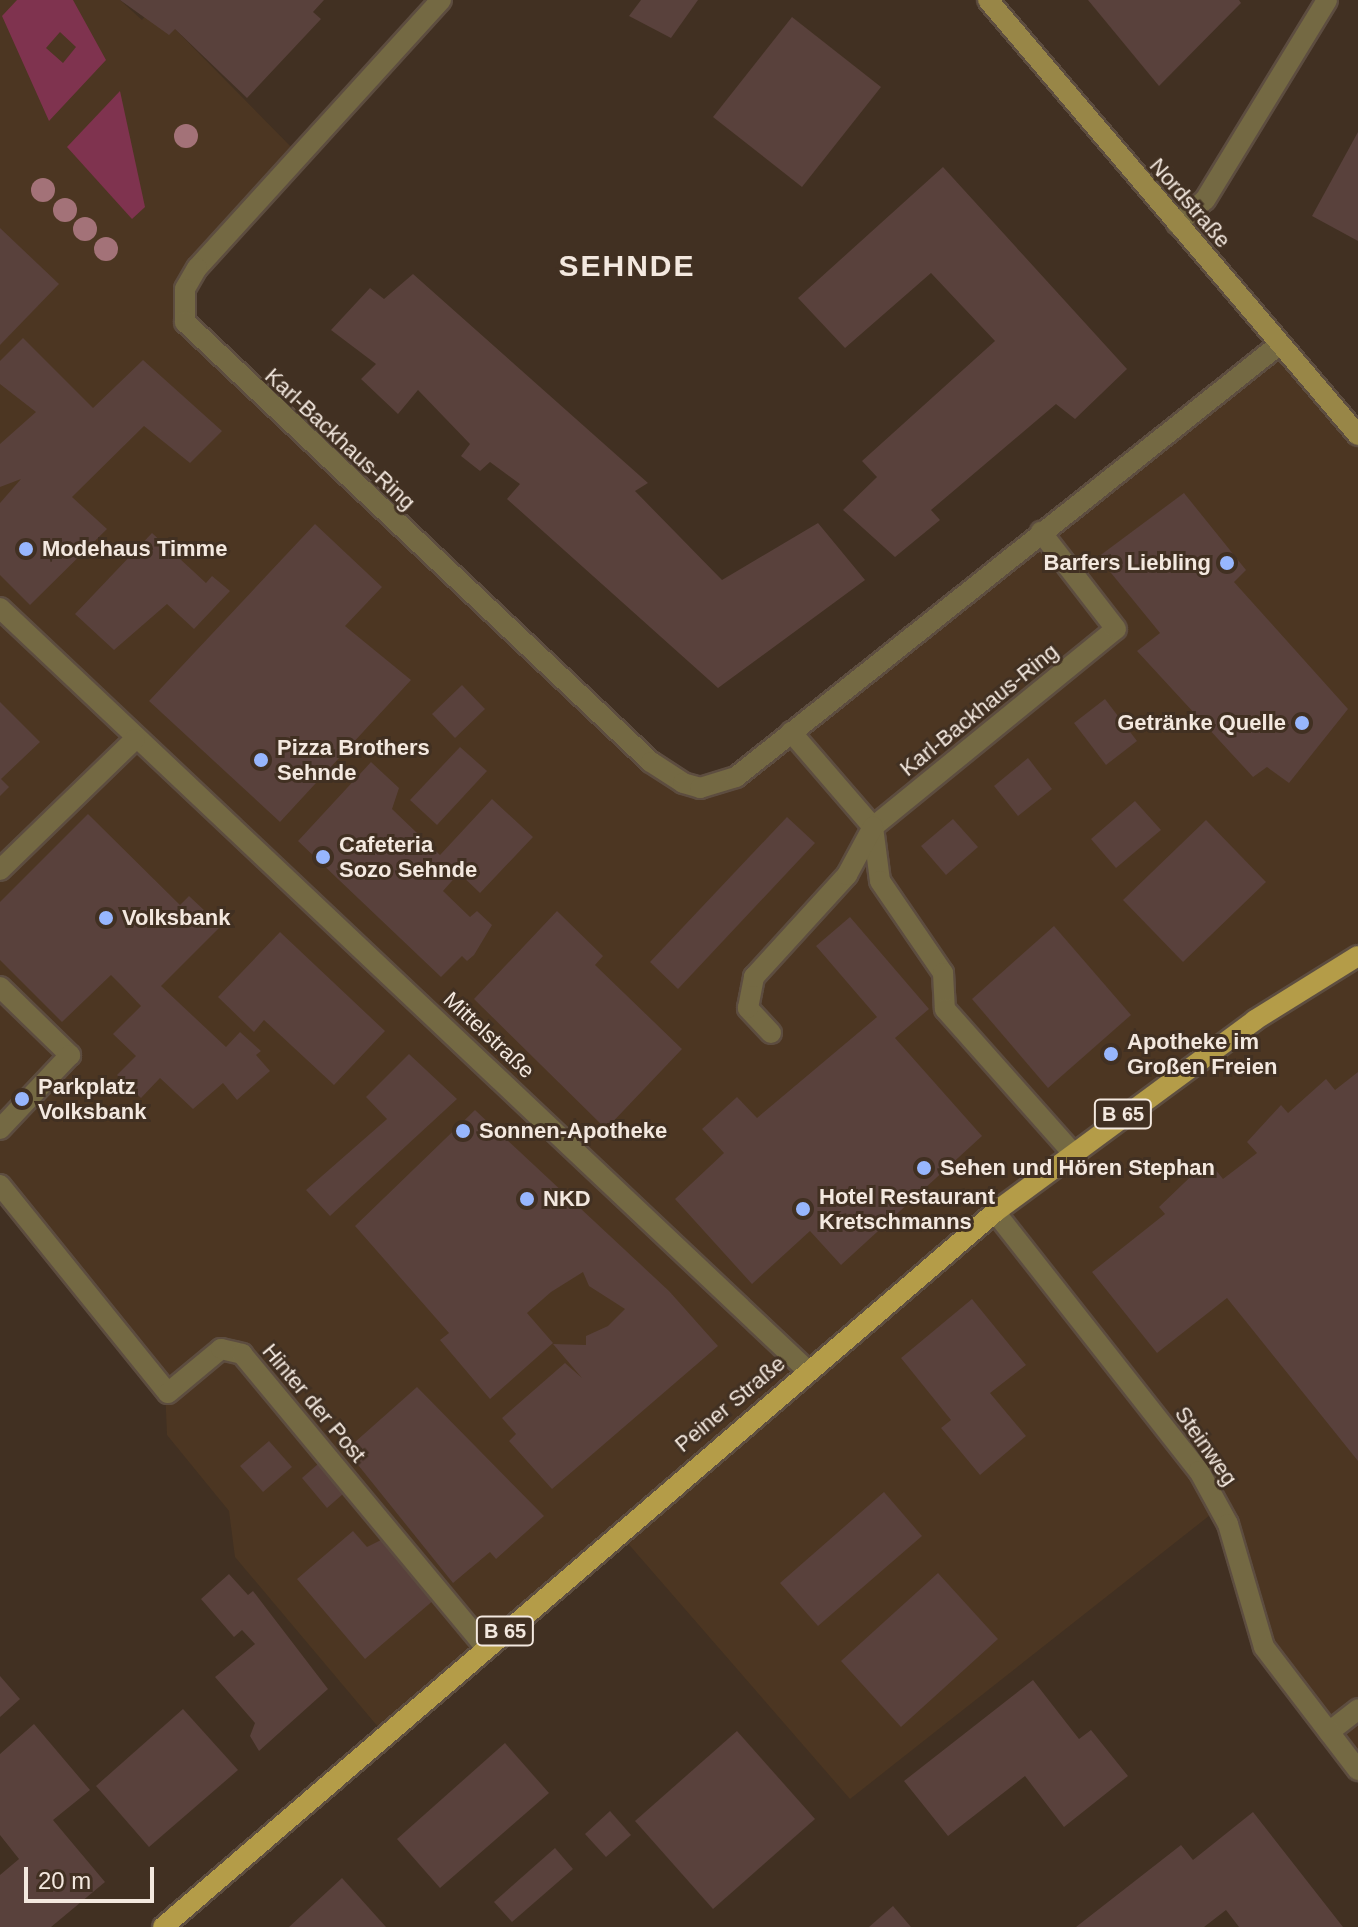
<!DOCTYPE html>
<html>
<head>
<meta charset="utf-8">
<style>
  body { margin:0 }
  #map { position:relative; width:1358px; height:1927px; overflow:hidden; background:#413022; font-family:Arial,sans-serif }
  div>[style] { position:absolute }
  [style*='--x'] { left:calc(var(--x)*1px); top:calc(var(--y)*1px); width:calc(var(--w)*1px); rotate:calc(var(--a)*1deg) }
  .built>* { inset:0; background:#4c3622 }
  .green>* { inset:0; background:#7f334f }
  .building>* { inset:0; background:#59413c }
  .roads { filter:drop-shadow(2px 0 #5d4d40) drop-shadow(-2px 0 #5d4d40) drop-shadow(0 2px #5d4d40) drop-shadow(0 -2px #5d4d40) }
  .lane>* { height:20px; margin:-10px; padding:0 10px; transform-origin:10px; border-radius:10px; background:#746943 }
  .street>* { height:20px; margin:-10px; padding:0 10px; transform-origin:10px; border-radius:10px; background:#746943 }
  .secondary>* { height:20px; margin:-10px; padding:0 10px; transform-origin:10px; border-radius:10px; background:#988647 }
  .primary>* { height:20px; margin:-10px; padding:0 10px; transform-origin:10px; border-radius:10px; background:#b49c48 }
  .trees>* { width:24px; height:24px; margin:-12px; border-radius:50%; background:#a37278 }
  .dots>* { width:22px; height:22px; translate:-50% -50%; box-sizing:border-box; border:4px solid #413022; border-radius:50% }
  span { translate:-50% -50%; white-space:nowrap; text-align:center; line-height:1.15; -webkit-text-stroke:6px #413022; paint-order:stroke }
  .shield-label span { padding:2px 6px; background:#413022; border:2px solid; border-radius:6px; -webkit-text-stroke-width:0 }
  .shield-label { font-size:20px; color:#f3e8df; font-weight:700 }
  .street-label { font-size:22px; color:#f3e8df }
  .poi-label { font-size:22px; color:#f3e8df; font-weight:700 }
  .left { translate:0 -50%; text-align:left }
  .right { translate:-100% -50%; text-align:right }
  .district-label { font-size:30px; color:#f3e8df; font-weight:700; letter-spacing:2px }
  .scale { position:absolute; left:24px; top:1867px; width:130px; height:36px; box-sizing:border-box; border:4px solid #f3e8df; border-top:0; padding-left:10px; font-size:24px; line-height:28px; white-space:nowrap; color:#f3e8df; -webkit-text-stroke:6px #413022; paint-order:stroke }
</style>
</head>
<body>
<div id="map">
  <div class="built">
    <div style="clip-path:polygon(0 0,120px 0,142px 20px,147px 14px,175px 29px,300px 156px,202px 263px,182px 311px,669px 776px,721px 783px,1281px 346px,1358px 435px,1358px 1770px,1261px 1647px,1219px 1508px,850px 1799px,618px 1532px,384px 1734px,235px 1557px,229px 1511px,167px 1435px,165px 1387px,0 1188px)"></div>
  </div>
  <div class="green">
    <div style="clip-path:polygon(evenodd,17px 0,73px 0,106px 60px,49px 121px,2px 16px,17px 0,60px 32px,76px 47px,63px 63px,46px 48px,60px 32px)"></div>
    <div style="clip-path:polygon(120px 91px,145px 207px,132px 219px,67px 147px)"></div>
  </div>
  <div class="building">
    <div style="clip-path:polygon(120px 0,324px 0,313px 12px,321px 19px,247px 98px,175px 29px,169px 35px)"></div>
    <div style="clip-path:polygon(641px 0,698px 0,671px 38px,629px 16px)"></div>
    <div style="clip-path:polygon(1088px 0,1239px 0,1241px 3px,1159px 86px)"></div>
    <div style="clip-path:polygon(792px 17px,881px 87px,802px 187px,713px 117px)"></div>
    <div style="clip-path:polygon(1358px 132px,1358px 241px,1312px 216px)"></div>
    <div style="clip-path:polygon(943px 167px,1127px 369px,1075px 419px,1056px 404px,931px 510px,940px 520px,895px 557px,843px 510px,877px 477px,862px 461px,995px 341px,931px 273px,845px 348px,798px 298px)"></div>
    <div style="clip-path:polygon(0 228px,59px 284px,0 345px)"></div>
    <div style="clip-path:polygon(413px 274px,648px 483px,635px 491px,722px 580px,818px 523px,865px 580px,718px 688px,507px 499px,520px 484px,490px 462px,480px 471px,461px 456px,470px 444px,418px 390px,398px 414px,361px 379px,376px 364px,331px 330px,370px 288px,384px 299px)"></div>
    <div style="clip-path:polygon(23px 338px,93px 408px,143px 360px,222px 431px,190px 463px,144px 426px,72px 497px,107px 529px,30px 605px,0 575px,0 503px,21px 479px,0 487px,0 444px,36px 412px,0 384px,0 361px)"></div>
    <div style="clip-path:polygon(1184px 493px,1246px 570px,1234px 582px,1348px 709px,1289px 783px,1267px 767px,1253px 777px,1137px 651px,1160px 633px,1098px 557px)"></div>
    <div style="clip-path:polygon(315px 524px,382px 587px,345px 626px,411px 680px,280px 822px,149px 701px)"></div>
    <div style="clip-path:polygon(152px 533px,206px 583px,212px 576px,230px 591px,194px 629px,167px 604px,114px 650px,75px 614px)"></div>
    <div style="clip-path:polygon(462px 685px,485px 709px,455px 738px,432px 714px)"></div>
    <div style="clip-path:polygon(1105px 699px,1137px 741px,1106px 765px,1074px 723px)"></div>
    <div style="clip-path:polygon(0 702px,40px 742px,1px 779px,9px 787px,0 796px)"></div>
    <div style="clip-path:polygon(460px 747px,487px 771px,437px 825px,410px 800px)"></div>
    <div style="clip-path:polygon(1028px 758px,1052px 789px,1018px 816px,994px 786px)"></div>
    <div style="clip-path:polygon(371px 762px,399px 788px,392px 809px,440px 855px,492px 799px,533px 837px,480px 893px,459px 873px,443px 891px,470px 917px,477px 911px,492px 925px,474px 955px,467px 961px,462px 956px,441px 977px,298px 841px)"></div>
    <div style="clip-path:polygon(1135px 801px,1161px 830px,1116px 868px,1091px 839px)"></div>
    <div style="clip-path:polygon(88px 814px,180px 905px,189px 896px,221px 926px,161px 986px,226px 1047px,240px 1032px,261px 1051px,256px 1055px,270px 1071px,237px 1100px,223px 1083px,193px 1109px,160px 1078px,141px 1098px,117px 1075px,136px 1056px,113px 1034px,141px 1006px,121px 985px,111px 975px,62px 1022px,0 960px,0 902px)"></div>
    <div style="clip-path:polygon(787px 817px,815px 843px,678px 989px,650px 962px)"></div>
    <div style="clip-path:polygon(953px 819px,978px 847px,946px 875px,921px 846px)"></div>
    <div style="clip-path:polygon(1206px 820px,1266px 882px,1183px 962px,1123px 900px)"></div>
    <div style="clip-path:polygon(557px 911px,603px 956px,595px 965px,682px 1049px,606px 1129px,474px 999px)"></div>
    <div style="clip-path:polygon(850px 917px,929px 1009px,895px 1038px,982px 1136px,841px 1265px,810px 1231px,752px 1284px,675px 1199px,724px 1153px,702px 1129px,737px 1097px,757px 1118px,877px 1017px,816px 946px)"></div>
    <div style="clip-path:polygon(1054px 926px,1131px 1015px,1048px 1088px,972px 999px)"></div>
    <div style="clip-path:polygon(280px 932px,385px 1031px,334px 1085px,264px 1020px,254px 1032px,218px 997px)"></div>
    <div style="clip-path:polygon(409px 1054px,457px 1099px,330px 1216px,306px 1190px,387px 1119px,366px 1097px)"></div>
    <div style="clip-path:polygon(1358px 1072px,1358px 1461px,1227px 1298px,1157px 1353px,1092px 1272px,1165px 1214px,1159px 1207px,1208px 1160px,1223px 1179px,1257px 1153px,1247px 1142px,1281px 1105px,1288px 1113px,1326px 1079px,1335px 1090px)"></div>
    <div style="clip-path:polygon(475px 1110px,669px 1291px,718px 1346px,552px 1489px,509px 1441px,516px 1434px,502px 1418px,565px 1363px,582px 1378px,553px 1344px,586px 1345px,586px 1336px,608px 1326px,625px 1309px,589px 1286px,583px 1272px,551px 1292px,527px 1313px,553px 1343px,490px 1399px,440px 1340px,449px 1333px,355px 1226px)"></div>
    <div style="clip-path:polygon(972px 1299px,1026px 1365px,990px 1393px,1026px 1436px,980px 1475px,941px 1428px,951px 1420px,901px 1358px)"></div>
    <div style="clip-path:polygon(417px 1387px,544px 1516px,496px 1559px,490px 1552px,453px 1583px,346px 1450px)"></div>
    <div style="clip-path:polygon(269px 1441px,292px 1467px,263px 1492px,240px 1466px)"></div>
    <div style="clip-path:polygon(318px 1464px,343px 1494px,327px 1508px,302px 1478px)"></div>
    <div style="clip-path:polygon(884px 1492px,922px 1536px,818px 1626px,780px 1583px)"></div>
    <div style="clip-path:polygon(353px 1531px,367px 1547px,383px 1539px,435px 1599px,365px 1659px,297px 1579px)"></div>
    <div style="clip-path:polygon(938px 1573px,998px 1639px,901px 1727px,841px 1661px)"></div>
    <div style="clip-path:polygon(229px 1574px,248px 1595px,253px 1591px,328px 1689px,259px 1751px,250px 1736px,255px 1723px,215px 1677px,255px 1644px,242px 1630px,234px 1637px,201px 1599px)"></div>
    <div style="clip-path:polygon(0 1676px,20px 1699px,0 1717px)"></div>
    <div style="clip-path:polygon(1033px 1680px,1079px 1739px,1091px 1730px,1128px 1776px,1064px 1827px,1025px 1776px,948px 1836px,904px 1781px)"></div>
    <div style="clip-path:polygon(183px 1709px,238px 1770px,149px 1847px,96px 1786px)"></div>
    <div style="clip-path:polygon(34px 1724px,90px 1790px,53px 1820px,105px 1882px,51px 1927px,0 1927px,0 1875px,19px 1859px,0 1835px,0 1754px)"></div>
    <div style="clip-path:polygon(737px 1731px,815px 1819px,713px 1909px,635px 1821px)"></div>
    <div style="clip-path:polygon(505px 1743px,549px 1793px,440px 1888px,397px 1839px)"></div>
    <div style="clip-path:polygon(610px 1811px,631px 1835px,606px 1857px,585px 1834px)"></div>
    <div style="clip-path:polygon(1253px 1812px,1343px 1927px,1239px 1927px,1226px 1910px,1204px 1927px,1076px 1927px,1181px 1845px,1193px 1860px)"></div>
    <div style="clip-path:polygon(555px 1848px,573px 1869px,512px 1922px,494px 1902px)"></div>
    <div style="clip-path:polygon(342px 1878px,386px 1927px,289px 1927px)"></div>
    <div style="clip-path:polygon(893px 1906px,911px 1927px,869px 1927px)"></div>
  </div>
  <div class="roads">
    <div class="lane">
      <div style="--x:1177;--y:224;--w:37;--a:-41"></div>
      <div style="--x:1205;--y:200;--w:234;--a:-58.6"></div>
      <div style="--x:791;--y:732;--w:125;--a:49.2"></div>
      <div style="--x:873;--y:827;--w:313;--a:-39.2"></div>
      <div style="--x:1116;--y:629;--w:123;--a:-127.7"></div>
      <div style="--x:873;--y:827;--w:54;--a:82.6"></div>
      <div style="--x:880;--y:881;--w:112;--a:55.6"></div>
      <div style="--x:943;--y:973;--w:36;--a:87"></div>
      <div style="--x:945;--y:1009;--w:190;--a:48.4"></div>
      <div style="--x:0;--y:987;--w:98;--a:44.2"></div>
      <div style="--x:70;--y:1055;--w:102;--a:133.4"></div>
      <div style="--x:771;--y:1033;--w:34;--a:-133"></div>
      <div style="--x:748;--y:1008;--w:32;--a:-79"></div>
      <div style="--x:754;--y:977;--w:138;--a:-47.6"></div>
      <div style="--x:847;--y:875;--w:55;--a:-61.6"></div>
      <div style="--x:1329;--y:1732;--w:37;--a:-38"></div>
    </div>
    <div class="street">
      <div style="--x:441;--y:0;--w:362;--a:132.3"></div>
      <div style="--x:197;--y:268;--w:24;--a:120"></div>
      <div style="--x:185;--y:289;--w:33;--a:90"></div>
      <div style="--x:185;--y:322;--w:641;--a:43.36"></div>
      <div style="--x:651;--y:762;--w:38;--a:33"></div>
      <div style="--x:683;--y:783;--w:18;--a:16"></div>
      <div style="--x:700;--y:788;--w:38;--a:-17"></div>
      <div style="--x:736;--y:777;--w:695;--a:-38.52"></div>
      <div style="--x:0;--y:608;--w:1110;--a:43.36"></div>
      <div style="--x:0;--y:870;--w:188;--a:-44.1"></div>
      <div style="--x:0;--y:1185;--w:267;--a:51.1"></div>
      <div style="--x:168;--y:1393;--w:69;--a:-39.7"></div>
      <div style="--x:221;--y:1349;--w:22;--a:13"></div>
      <div style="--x:242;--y:1354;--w:381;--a:50.3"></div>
      <div style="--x:995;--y:1212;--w:330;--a:51.8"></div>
      <div style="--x:1199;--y:1471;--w:60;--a:61.3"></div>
      <div style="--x:1228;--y:1524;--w:128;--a:73.7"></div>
      <div style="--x:1264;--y:1647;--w:155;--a:52.6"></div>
    </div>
    <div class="secondary">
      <div style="--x:988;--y:0;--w:571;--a:49.62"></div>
    </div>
    <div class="primary">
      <div style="--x:163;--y:1927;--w:1097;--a:-40.67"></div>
      <div style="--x:995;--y:1212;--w:323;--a:-36.4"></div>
      <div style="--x:1255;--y:1020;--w:121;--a:-31.9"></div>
    </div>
  </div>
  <div class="trees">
    <div style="left:186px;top:136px"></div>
    <div style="left:43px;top:190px"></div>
    <div style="left:65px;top:210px"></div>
    <div style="left:85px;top:229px"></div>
    <div style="left:106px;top:249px"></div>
  </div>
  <div class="dots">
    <div style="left:26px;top:549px;background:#97b6fd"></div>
    <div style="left:1227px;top:563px;background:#97b6fd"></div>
    <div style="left:1302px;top:723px;background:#97b6fd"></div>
    <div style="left:261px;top:760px;background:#97b6fd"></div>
    <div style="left:323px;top:857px;background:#97b6fd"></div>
    <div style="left:106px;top:918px;background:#97b6fd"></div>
    <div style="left:1111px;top:1054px;background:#97b6fd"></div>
    <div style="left:22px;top:1099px;background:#97b6fd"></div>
    <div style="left:463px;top:1131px;background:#97b6fd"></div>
    <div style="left:924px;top:1168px;background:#97b6fd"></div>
    <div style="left:527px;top:1199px;background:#97b6fd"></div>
    <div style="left:803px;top:1209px;background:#97b6fd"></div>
  </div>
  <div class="shield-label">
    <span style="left:1123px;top:1114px">B 65</span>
    <span style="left:505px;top:1631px">B 65</span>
  </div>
  <div class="street-label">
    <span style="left:1190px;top:203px;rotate:49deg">Nordstraße</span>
    <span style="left:340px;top:439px;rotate:43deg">Karl-Backhaus-Ring</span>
    <span style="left:979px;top:710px;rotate:-39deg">Karl-Backhaus-Ring</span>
    <span style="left:489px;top:1035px;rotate:43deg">Mittelstraße</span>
    <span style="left:314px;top:1403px;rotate:50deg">Hinter der Post</span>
    <span style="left:730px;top:1404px;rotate:-40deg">Peiner Straße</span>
    <span style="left:1206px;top:1446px;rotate:55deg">Steinweg</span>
  </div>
  <div class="poi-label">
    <span class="left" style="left:42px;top:549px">Modehaus Timme</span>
    <span class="right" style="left:1211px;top:563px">Barfers Liebling</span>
    <span class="right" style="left:1286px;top:723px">Getränke Quelle</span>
    <span class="left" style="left:277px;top:760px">Pizza Brothers<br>Sehnde</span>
    <span class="left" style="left:339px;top:857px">Cafeteria<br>Sozo Sehnde</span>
    <span class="left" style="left:122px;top:918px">Volksbank</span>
    <span class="left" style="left:1127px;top:1054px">Apotheke im<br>Großen Freien</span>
    <span class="left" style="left:38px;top:1099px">Parkplatz<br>Volksbank</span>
    <span class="left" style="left:479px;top:1131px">Sonnen-Apotheke</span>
    <span class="left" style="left:940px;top:1168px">Sehen und Hören Stephan</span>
    <span class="left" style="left:819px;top:1209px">Hotel Restaurant<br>Kretschmanns</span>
    <span class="left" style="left:543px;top:1199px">NKD</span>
  </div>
  <div class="district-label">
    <span style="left:627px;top:266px">SEHNDE</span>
  </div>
  <div class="scale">20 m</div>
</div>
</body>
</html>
